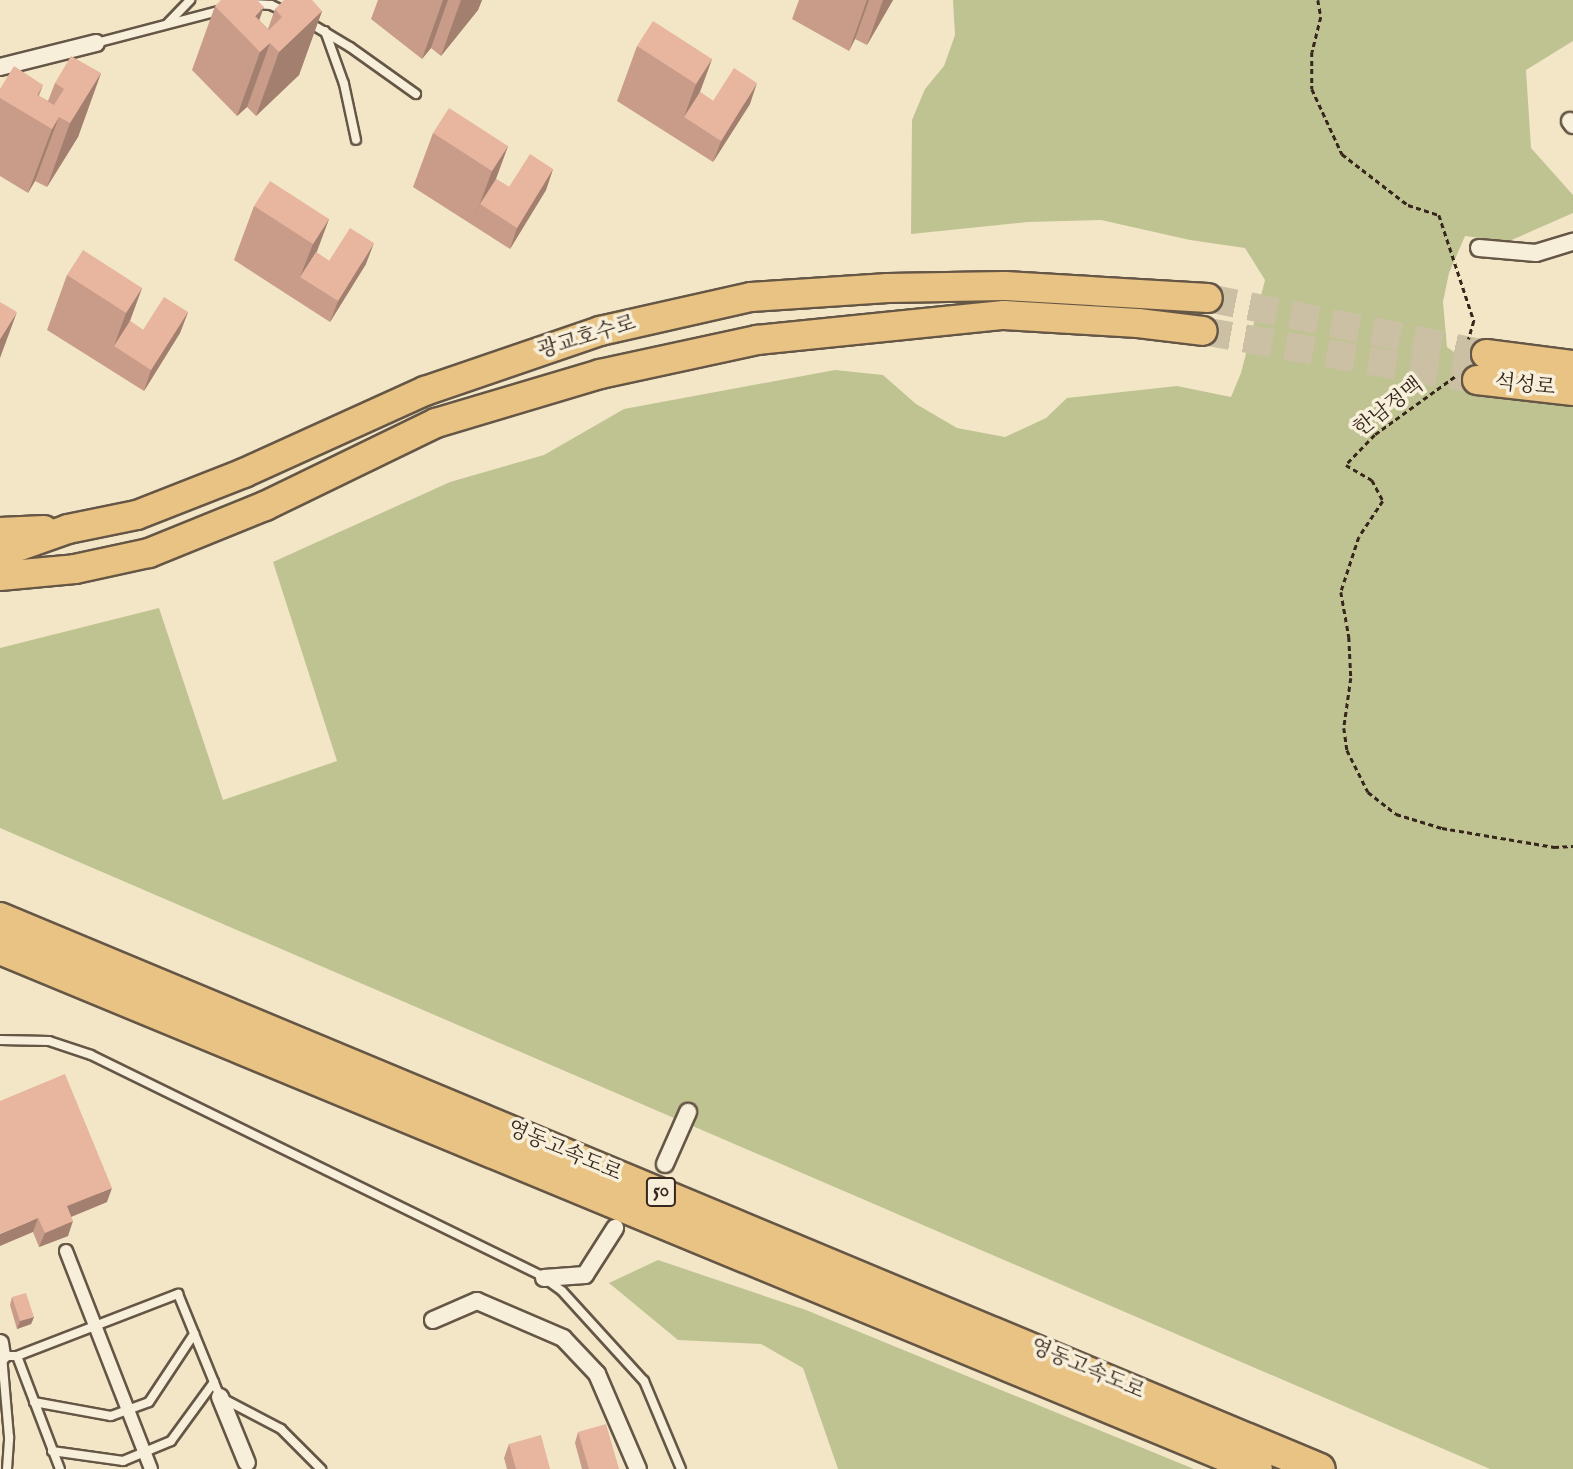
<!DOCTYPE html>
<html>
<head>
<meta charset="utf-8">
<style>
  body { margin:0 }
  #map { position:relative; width:1573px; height:1469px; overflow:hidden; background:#f2e6c6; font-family:"IM FELL English","Noto Serif KR",serif }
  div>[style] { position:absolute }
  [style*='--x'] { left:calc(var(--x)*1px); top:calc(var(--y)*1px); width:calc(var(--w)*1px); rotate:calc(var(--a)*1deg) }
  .green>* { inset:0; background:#bfc392 }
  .trunk-tunnel>* { height:28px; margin-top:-14px; transform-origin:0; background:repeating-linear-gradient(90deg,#ccc0a4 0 28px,transparent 0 42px) }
  .path>* { height:2.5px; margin-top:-1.25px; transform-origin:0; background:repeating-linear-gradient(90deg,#36261c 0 5px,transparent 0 8.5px) }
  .roads { filter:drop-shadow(2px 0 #655646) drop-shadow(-2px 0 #655646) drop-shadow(0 2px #655646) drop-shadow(0 -2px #655646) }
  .service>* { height:8px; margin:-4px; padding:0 4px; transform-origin:4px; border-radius:4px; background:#f7efda }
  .pedestrian>* { height:12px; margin:-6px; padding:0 6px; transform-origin:6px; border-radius:6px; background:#f7efda }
  .minor>* { height:16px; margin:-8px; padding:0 8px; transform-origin:8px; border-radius:8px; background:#f7efda }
  .trunk>* { height:28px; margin:-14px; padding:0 14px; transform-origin:14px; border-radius:14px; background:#e9c383 }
  .motorway>* { height:30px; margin:-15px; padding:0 15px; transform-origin:15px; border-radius:15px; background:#e9c383 }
  .wall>* { inset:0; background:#c89c89 }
  .shaded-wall>* { inset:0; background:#a27f6f }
  .building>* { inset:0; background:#e8b59f }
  span { translate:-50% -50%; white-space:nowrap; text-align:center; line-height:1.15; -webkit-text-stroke:7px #f7efda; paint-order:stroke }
  .shield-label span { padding:2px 5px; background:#f7efda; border:2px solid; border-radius:5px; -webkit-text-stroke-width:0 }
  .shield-label { font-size:19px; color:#36261c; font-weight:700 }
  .street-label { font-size:21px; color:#36261c }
</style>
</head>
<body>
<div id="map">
  <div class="green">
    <div style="clip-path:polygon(953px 0,1573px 0,1573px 41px,1526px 70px,1531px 148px,1573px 195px,1573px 213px,1507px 242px,1465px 236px,1449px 273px,1443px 302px,1447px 347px,1514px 396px,1573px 405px,1573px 1469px,1490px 1469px,0 828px,0 648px,159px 608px,223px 800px,337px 761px,273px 562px,450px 482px,544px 455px,624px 409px,835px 370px,883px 375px,916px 404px,957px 428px,1005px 437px,1046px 418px,1067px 398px,1177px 386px,1231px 397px,1241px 373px,1265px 280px,1245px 248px,1190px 240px,1101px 220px,1028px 222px,911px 234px,912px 120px,925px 89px,944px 66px,955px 35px)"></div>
    <div style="clip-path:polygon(658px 1260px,806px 1310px,1194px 1469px,838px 1469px,803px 1368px,761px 1344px,678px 1340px,609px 1283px)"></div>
  </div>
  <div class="trunk-tunnel">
    <div style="--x:1208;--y:298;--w:284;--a:11.4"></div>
    <div style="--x:1203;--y:331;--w:278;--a:10.1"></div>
  </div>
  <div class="path">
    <div style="--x:1318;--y:0;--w:17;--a:80"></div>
    <div style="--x:1321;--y:17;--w:36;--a:104"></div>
    <div style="--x:1312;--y:52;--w:37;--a:90"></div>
    <div style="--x:1312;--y:89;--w:72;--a:65.2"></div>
    <div style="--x:1342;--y:154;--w:83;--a:37.7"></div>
    <div style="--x:1408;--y:205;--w:33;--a:18"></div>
    <div style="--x:1439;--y:215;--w:112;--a:71.7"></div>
    <div style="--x:1474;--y:321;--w:19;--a:106"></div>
    <div style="--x:1455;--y:377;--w:99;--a:144.1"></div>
    <div style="--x:1375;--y:435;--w:42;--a:134"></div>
    <div style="--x:1346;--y:465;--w:30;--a:30"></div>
    <div style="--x:1372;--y:480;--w:24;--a:62"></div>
    <div style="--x:1383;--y:501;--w:43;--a:123.7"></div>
    <div style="--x:1359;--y:537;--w:58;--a:108.1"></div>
    <div style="--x:1341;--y:592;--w:46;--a:79.9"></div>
    <div style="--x:1349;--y:637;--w:41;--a:87.2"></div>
    <div style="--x:1351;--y:678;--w:50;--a:98"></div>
    <div style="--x:1344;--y:728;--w:22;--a:82"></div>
    <div style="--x:1347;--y:750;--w:47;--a:63.4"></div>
    <div style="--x:1368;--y:792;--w:36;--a:38"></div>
    <div style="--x:1396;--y:814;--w:48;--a:16.9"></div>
    <div style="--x:1442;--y:828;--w:114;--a:9.6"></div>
    <div style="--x:1554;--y:847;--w:19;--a:-3"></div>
  </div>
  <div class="roads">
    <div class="service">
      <div style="--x:252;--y:4;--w:19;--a:3"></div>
      <div style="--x:271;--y:5;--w:17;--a:25"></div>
      <div style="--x:308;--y:22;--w:49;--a:30.8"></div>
      <div style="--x:350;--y:47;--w:81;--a:35.5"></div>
      <div style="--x:168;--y:23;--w:32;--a:-46"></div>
      <div style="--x:325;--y:31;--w:56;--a:70.3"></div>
      <div style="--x:344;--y:84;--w:57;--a:77.9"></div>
      <div style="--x:96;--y:43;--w:130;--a:-14.7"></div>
      <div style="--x:0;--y:1040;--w:49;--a:1.2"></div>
      <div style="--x:49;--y:1041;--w:44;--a:18.4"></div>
      <div style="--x:91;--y:1055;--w:500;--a:26.1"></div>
      <div style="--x:540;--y:1275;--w:27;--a:36"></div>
      <div style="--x:562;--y:1291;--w:122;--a:47.7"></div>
      <div style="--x:644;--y:1381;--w:95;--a:67.2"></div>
      <div style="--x:17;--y:1356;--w:121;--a:69.2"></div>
      <div style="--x:34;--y:1402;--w:78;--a:10.3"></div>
      <div style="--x:111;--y:1416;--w:40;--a:-20.2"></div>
      <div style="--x:149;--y:1402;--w:82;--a:-56.5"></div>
      <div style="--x:52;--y:1451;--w:72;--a:8"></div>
      <div style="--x:123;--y:1461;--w:52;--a:-22.6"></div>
      <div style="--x:171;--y:1441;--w:73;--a:-53.9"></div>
      <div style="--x:7;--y:1469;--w:32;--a:-86"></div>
      <div style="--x:9;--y:1437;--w:81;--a:-94.9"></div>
      <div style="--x:2;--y:1356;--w:15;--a:0"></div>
      <div style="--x:17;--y:1356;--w:173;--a:-21.1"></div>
      <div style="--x:178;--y:1294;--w:111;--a:67.8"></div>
      <div style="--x:220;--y:1397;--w:69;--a:27.7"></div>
      <div style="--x:281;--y:1429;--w:57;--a:45"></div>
    </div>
    <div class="pedestrian">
      <div style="--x:66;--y:1251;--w:234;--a:68.7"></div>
    </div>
    <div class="minor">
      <div style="--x:0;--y:67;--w:99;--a:-14"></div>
      <div style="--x:1570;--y:121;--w:5;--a:53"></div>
      <div style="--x:1479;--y:248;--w:57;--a:5"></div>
      <div style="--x:1536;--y:253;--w:39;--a:-17"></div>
      <div style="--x:665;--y:1164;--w:57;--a:-66.1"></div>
      <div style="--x:544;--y:1278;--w:41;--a:-4.2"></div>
      <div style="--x:585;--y:1275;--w:56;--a:-57.4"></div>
      <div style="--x:433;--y:1320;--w:48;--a:-23.4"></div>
      <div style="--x:477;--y:1301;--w:94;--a:23.3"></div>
      <div style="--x:563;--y:1338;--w:50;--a:46.6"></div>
      <div style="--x:597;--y:1374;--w:103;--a:66.7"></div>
      <div style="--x:0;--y:1343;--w:13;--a:81"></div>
      <div style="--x:220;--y:1397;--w:71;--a:67.8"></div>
    </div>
    <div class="trunk">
      <div style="--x:1486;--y:354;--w:88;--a:7.2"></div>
      <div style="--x:1477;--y:380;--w:97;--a:6.5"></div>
      <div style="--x:0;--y:532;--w:44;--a:-2.6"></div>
      <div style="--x:0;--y:553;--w:72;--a:-19.4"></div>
      <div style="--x:68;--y:529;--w:70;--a:-11.5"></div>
      <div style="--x:137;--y:515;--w:115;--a:-21.4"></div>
      <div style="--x:244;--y:473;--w:199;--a:-24.4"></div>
      <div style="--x:425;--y:391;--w:185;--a:-18.9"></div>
      <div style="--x:600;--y:331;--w:155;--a:-12.7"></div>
      <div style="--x:751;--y:297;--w:137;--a:-3.8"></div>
      <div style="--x:888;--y:288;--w:117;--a:-1"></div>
      <div style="--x:1005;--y:286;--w:203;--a:3.4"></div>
      <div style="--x:0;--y:576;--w:75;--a:-5.3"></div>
      <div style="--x:75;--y:569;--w:76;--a:-12.2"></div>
      <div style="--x:149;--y:553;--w:125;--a:-22.1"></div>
      <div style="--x:265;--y:506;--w:190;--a:-25.9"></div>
      <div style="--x:436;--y:423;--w:171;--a:-16.6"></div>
      <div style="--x:600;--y:374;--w:161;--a:-12.2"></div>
      <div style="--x:757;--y:340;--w:248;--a:-5.8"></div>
      <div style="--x:1004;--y:315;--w:134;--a:3.4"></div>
      <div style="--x:1138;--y:323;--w:65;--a:7"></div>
    </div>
    <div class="motorway">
      <div style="--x:0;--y:918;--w:1430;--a:22.66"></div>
      <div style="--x:0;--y:949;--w:1360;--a:22.47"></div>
    </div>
  </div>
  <div class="wall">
    <div style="clip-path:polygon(378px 0,482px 0,478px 10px,441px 56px,431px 48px,422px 59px,371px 19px)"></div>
    <div style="clip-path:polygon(799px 0,893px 0,867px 45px,855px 39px,849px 51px,792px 19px)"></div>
    <div style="clip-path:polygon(215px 6px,259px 20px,268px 29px,275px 9px,322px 11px,299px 75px,256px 116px,247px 107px,237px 116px,192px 70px)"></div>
    <div style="clip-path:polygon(637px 46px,712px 59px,700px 92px,713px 101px,750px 104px,713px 162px,617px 101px)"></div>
    <div style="clip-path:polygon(101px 73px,78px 137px,47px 187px,35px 181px,28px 193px,0 176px,0 89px,43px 85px,39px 96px,48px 101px,55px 83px)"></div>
    <div style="clip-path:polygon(433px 133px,508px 146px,496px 179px,509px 187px,553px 169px,546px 190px,510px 249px,413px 187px)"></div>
    <div style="clip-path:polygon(254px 206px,329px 219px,316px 252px,329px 261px,366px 264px,330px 322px,234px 260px)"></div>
    <div style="clip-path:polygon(67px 275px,142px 288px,130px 321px,143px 330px,188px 312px,180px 333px,144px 391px,47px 330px)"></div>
    <div style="clip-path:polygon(0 1101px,107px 1202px,71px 1217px,68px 1236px,39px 1247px,33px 1232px)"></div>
    <div style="clip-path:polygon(12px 1297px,34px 1317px,31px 1324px,17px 1329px,10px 1305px)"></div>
    <div style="clip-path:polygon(578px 1432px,619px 1469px,582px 1469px,575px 1443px)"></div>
    <div style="clip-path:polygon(509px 1444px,550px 1469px,507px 1469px,504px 1458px)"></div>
  </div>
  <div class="shaded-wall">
    <div style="clip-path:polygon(443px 0,448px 0,431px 48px,422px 59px)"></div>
    <div style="clip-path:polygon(461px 0,482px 0,478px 10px,441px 56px)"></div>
    <div style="clip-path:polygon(867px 0,869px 0,855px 39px,849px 51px)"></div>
    <div style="clip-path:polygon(883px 0,893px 0,867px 45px)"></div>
    <div style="clip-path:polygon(264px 7px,251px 43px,255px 16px)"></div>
    <div style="clip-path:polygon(322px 11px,299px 75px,256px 116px,279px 52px)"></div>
    <div style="clip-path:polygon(270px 43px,247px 107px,237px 116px,260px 52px)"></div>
    <div style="clip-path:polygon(712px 59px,692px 113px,684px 117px,696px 84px)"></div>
    <div style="clip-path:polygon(101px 73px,78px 137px,47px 187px,70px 123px)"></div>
    <div style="clip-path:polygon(757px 83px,750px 104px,713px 162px,721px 141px)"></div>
    <div style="clip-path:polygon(59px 117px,35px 181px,28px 193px,52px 129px)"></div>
    <div style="clip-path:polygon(508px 146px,488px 200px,480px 204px,472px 225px,492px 171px)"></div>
    <div style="clip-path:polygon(553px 169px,546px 190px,510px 249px,517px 228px)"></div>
    <div style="clip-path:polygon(329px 219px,309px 273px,300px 277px,313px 244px)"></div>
    <div style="clip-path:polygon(374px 243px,366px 264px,330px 322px,338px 301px)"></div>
    <div style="clip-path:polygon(142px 288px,122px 342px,114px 346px,126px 313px)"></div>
    <div style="clip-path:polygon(17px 312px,0 358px,0 339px)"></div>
    <div style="clip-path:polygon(188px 312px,180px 333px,144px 391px,151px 370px)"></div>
    <div style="clip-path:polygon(112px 1188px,107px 1202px,61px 1221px,67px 1206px)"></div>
    <div style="clip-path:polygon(38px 1218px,33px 1232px,0 1246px,0 1234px)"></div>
    <div style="clip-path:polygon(73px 1221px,68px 1236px,39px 1247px,45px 1233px)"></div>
    <div style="clip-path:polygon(34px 1317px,31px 1324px,17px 1329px,20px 1321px)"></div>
  </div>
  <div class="building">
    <div style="clip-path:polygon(221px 0,257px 0,264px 7px,255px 16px,269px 30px,282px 17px,275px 9px,284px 0,312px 0,322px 11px,279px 52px,270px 43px,260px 52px,215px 6px)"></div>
    <div style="clip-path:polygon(653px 21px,712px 59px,696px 84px,637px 46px)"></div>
    <div style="clip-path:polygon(71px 56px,101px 73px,70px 123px,59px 117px,52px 129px,0 98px,0 89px,14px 66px,43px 85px,37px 95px,54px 105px,64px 89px,55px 83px)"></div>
    <div style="clip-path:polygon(734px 68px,757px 83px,721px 141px,684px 117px,700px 92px,713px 101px)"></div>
    <div style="clip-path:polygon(449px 108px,508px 146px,492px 171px,433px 133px)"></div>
    <div style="clip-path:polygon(530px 154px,553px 169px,517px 228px,480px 204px,496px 179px,509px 187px)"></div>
    <div style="clip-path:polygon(270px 181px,329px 219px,313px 244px,254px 206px)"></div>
    <div style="clip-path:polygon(350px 228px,374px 243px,338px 301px,300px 277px,316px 252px,329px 261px)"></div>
    <div style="clip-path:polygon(83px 250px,142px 288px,126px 313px,67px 275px)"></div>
    <div style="clip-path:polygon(164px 297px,188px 312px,151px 370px,114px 346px,130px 321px,143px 330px)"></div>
    <div style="clip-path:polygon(0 302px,17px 312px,0 339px)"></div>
    <div style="clip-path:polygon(65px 1074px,112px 1188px,67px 1206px,73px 1221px,45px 1233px,38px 1218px,0 1234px,0 1101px)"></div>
    <div style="clip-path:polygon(26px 1293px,34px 1317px,20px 1321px,12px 1297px)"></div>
    <div style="clip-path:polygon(606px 1424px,619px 1469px,589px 1469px,578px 1432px)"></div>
    <div style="clip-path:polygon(541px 1435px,550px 1469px,516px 1469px,509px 1444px)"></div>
  </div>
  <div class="shield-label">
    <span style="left:661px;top:1192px">50</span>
  </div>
  <div class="street-label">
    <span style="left:587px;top:338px;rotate:-17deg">광교호수로</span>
    <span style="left:1525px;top:386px;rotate:6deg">석성로</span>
    <span style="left:1389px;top:408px;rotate:-38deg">한남정맥</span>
    <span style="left:564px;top:1152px;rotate:23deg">영동고속도로</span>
    <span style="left:1087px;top:1370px;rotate:23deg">영동고속도로</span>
  </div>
</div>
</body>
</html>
